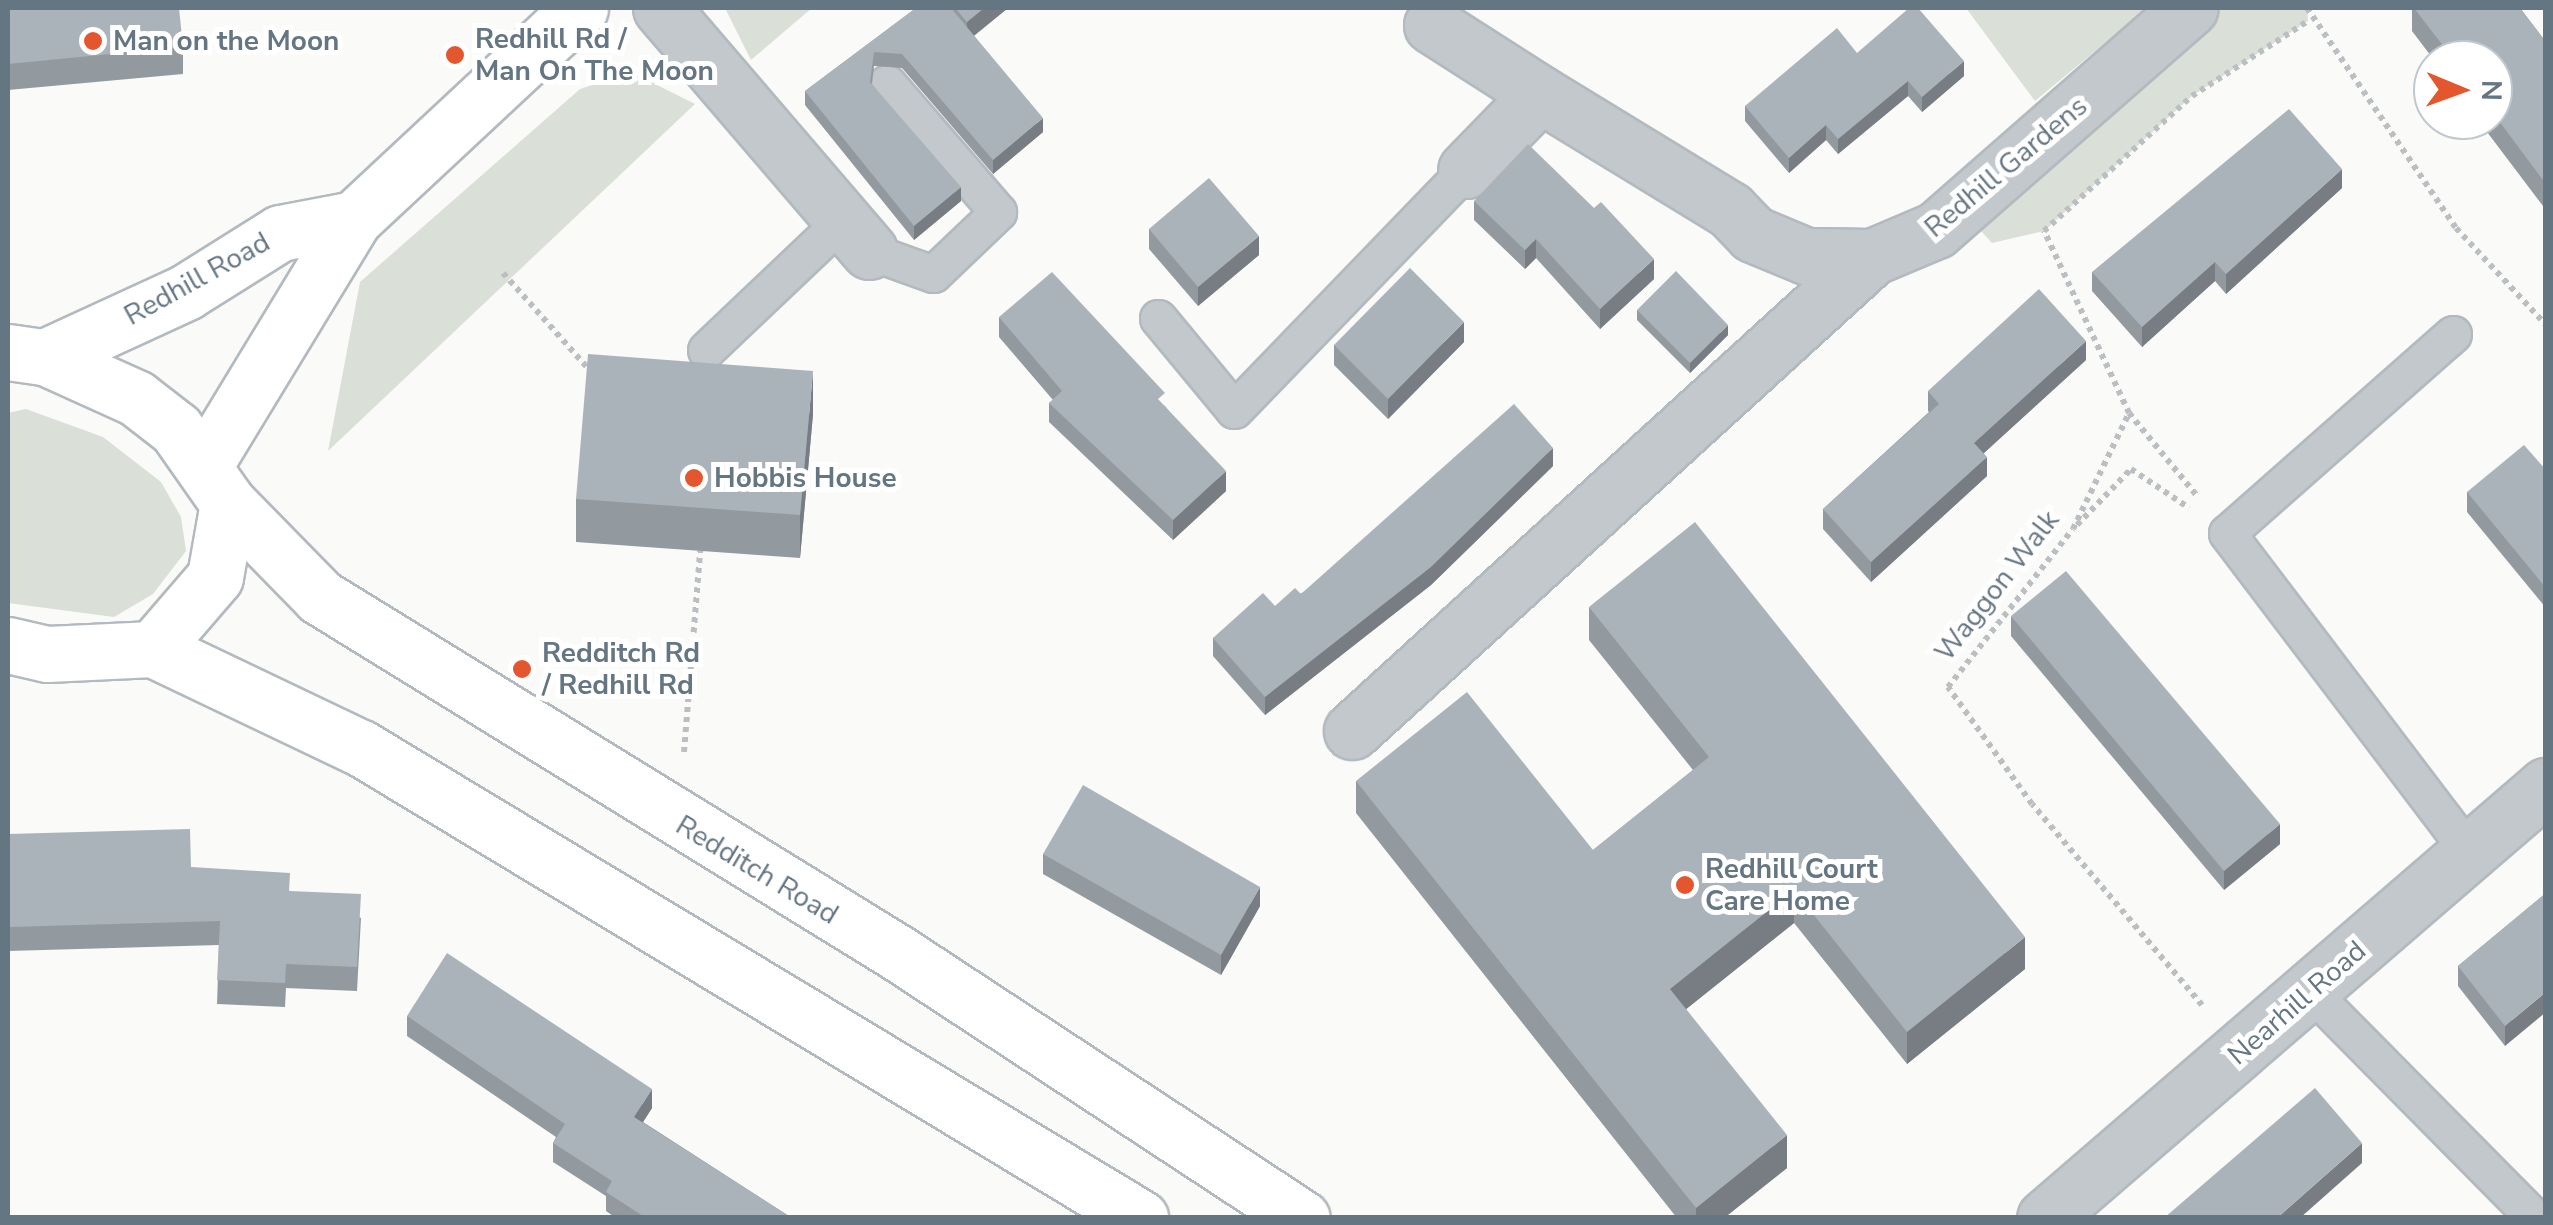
<!DOCTYPE html>
<html>
<head>
<meta charset="utf-8">
<style>
  body { margin:0 }
  #map { position:relative; width:2553px; height:1225px; overflow:hidden; background:#fafaf8; font-family:"Nunito Sans",sans-serif }
  div>[style] { position:absolute }
  [style*='--x'] { left:calc(var(--x)*1px); top:calc(var(--y)*1px); width:calc(var(--w)*1px); rotate:calc(var(--a)*1deg) }
  .green>* { inset:0; background:#dadfd7 }
  .path>* { height:6px; margin-top:-3px; transform-origin:0; background:repeating-linear-gradient(90deg,#bbbfc2 0 5px,transparent 0 10px) }
  .roads { filter:drop-shadow(2px 0 #b3babf) drop-shadow(-2px 0 #b3babf) drop-shadow(0 2px #b3babf) drop-shadow(0 -2px #b3babf) }
  .lane>* { height:35px; margin:-17.5px; padding:0 17.5px; transform-origin:17.5px; border-radius:17.5px; background:#c3c8cc }
  .street>* { height:55px; margin:-27.5px; padding:0 27.5px; transform-origin:27.5px; border-radius:27.5px; background:#c3c8cc }
  .secondary>* { height:55px; margin:-27.5px; padding:0 27.5px; transform-origin:27.5px; border-radius:27.5px; background:#fff }
  .highway>* { height:55px; margin:-27.5px; padding:0 27.5px; transform-origin:27.5px; border-radius:27.5px; background:#fff }
  .wall>* { inset:0; background:#929a9f }
  .shaded-wall>* { inset:0; background:#777d82 }
  .building>* { inset:0; background:#aab3b9 }
  .dots>* { width:28px; height:28px; translate:-50% -50%; box-sizing:border-box; border:5px solid #fff; border-radius:50% }
  span { translate:-50% -50%; white-space:nowrap; text-align:center; line-height:1.15; -webkit-text-stroke:10px #fff; paint-order:stroke }
  .poi-label { font-size:28px; color:#657683; font-weight:700 }
  .left { translate:0 -50%; text-align:left }
  .street-label { font-size:28px; color:#657683 }
  .frame { position:absolute; inset:0; border:10px solid #657683; pointer-events:none }
  .north { position:absolute; left:2413px; top:40px; width:100px; height:100px; box-sizing:border-box; background:#fff; border:2px solid #c1c8cd; border-radius:50%; rotate:91deg; font-size:28px; font-weight:700; line-height:40px; text-align:center; color:#657683 }
  .north::after { content:''; display:block; margin:auto; width:35px; height:45px; background:#e4572e; clip-path:polygon(50% 0,100% 100%,50% 72%,0 100%) }
</style>
</head>
<body>
<div id="map">
  <div class="green">
    <div style="clip-path:polygon(725px 8px,812px 8px,751px 60px)"></div>
    <div style="clip-path:polygon(1966px 8px,2147px 8px,2035px 101px)"></div>
    <div style="clip-path:polygon(2220px 8px,2307px 8px,2308px 21px,2192px 96px,2044px 231px,1992px 243px,1981px 231px)"></div>
    <div style="clip-path:polygon(631px 72px,695px 104px,328px 451px,360px 282px,580px 89px)"></div>
    <div style="clip-path:polygon(26px 409px,103px 437px,161px 482px,181px 517px,186px 551px,153px 594px,114px 617px,8px 603px,8px 413px)"></div>
  </div>
  <div class="path">
    <div style="--x:2307;--y:8;--w:266;--a:55.9"></div>
    <div style="--x:2456;--y:228;--w:132;--a:47.1"></div>
    <div style="--x:503;--y:273;--w:134;--a:48.3"></div>
    <div style="--x:2129;--y:413;--w:109;--a:50.6"></div>
    <div style="--x:2077;--y:525;--w:78;--a:-46"></div>
    <div style="--x:2131;--y:469;--w:70;--a:33.9"></div>
    <div style="--x:684;--y:752;--w:202;--a:-85.4"></div>
    <div style="--x:2202;--y:1005;--w:263;--a:-130.2"></div>
    <div style="--x:2032;--y:804;--w:144;--a:-125.7"></div>
    <div style="--x:1948;--y:687;--w:201;--a:-51.7"></div>
    <div style="--x:2073;--y:529;--w:129;--a:-64.2"></div>
    <div style="--x:2129;--y:413;--w:201;--a:-115"></div>
    <div style="--x:2044;--y:231;--w:200;--a:-42.4"></div>
    <div style="--x:2192;--y:96;--w:138;--a:-32.9"></div>
  </div>
  <div class="roads">
    <div class="lane">
      <div style="--x:869;--y:251;--w:68;--a:19.8"></div>
      <div style="--x:933;--y:274;--w:90;--a:-43.6"></div>
      <div style="--x:998;--y:212;--w:170;--a:-130.7"></div>
      <div style="--x:1158;--y:318;--w:119;--a:50.4"></div>
      <div style="--x:1234;--y:410;--w:334;--a:-46"></div>
      <div style="--x:2453;--y:334;--w:301;--a:138.6"></div>
      <div style="--x:2227;--y:533;--w:395;--a:52.8"></div>
      <div style="--x:706;--y:350;--w:187;--a:-43.5"></div>
      <div style="--x:2313;--y:994;--w:315;--a:45.3"></div>
    </div>
    <div class="street">
      <div style="--x:661;--y:8;--w:320;--a:49.4"></div>
      <div style="--x:1432;--y:25;--w:128;--a:32.6"></div>
      <div style="--x:1540;--y:94;--w:106;--a:134.2"></div>
      <div style="--x:1540;--y:94;--w:223;--a:31.4"></div>
      <div style="--x:1730;--y:210;--w:33;--a:46"></div>
      <div style="--x:1753;--y:234;--w:57;--a:22.5"></div>
      <div style="--x:1806;--y:256;--w:66;--a:0.9"></div>
      <div style="--x:1872;--y:257;--w:69;--a:-22.9"></div>
      <div style="--x:1936;--y:230;--w:337;--a:-41.2"></div>
      <div style="--x:1352;--y:731;--w:704;--a:-42.35"></div>
      <div style="--x:2045;--y:1218;--w:662;--a:-40.77"></div>
    </div>
    <div class="secondary">
      <div style="--x:45;--y:357;--w:155;--a:-24.7"></div>
      <div style="--x:186;--y:292;--w:111;--a:-32.1"></div>
      <div style="--x:280;--y:233;--w:75;--a:-10.7"></div>
      <div style="--x:205;--y:464;--w:287;--a:-58.7"></div>
      <div style="--x:354;--y:219;--w:309;--a:-43"></div>
    </div>
    <div class="highway">
      <div style="--x:8;--y:352;--w:37;--a:8"></div>
      <div style="--x:45;--y:357;--w:100;--a:24.3"></div>
      <div style="--x:136;--y:398;--w:51;--a:37.8"></div>
      <div style="--x:176;--y:429;--w:90;--a:54.9"></div>
      <div style="--x:228;--y:503;--w:75;--a:100"></div>
      <div style="--x:215;--y:577;--w:95;--a:130.7"></div>
      <div style="--x:153;--y:649;--w:106;--a:177.3"></div>
      <div style="--x:47;--y:654;--w:40;--a:-167"></div>
      <div style="--x:228;--y:503;--w:132;--a:45.6"></div>
      <div style="--x:320;--y:597;--w:679;--a:31.63"></div>
      <div style="--x:898;--y:953;--w:483;--a:33.3"></div>
      <div style="--x:153;--y:649;--w:230;--a:25.5"></div>
      <div style="--x:361;--y:748;--w:910;--a:31.1"></div>
    </div>
  </div>
  <div class="wall">
    <div style="clip-path:polygon(8px 8px,183px 47px,183px 74px,8px 90px)"></div>
    <div style="clip-path:polygon(916px 8px,1008px 8px,974px 36px,1043px 132px,993px 174px,902px 68px,874px 66px,872px 84px,961px 201px,914px 240px,805px 105px,805px 91px)"></div>
    <div style="clip-path:polygon(2412px 8px,2520px 8px,2546px 42px,2546px 210px,2478px 120px,2493px 120px,2493px 60px,2434px 60px,2412px 31px)"></div>
    <div style="clip-path:polygon(1857px 53px,1964px 76px,1922px 112px,1908px 96px,1838px 154px,1826px 140px,1789px 173px,1745px 121px,1745px 106px)"></div>
    <div style="clip-path:polygon(2342px 188px,2226px 294px,2215px 281px,2142px 347px,2092px 291px,2092px 272px)"></div>
    <div style="clip-path:polygon(1474px 201px,1654px 279px,1600px 329px,1536px 258px,1525px 269px,1474px 220px)"></div>
    <div style="clip-path:polygon(1149px 229px,1259px 255px,1198px 306px,1149px 249px)"></div>
    <div style="clip-path:polygon(1637px 310px,1728px 335px,1690px 373px,1637px 320px)"></div>
    <div style="clip-path:polygon(999px 317px,1165px 406px,1226px 491px,1173px 540px,1049px 422px,1049px 403px,1053px 400px,999px 337px)"></div>
    <div style="clip-path:polygon(1464px 342px,1388px 419px,1334px 365px,1334px 345px)"></div>
    <div style="clip-path:polygon(2086px 360px,1984px 453px,1987px 476px,1871px 582px,1823px 529px,1823px 509px,1929px 412px,1928px 411px,1928px 391px)"></div>
    <div style="clip-path:polygon(813px 414px,800px 558px,576px 542px,576px 499px)"></div>
    <div style="clip-path:polygon(1553px 466px,1431px 585px,1265px 715px,1213px 656px,1213px 638px)"></div>
    <div style="clip-path:polygon(2546px 470px,2546px 608px,2467px 512px,2467px 492px)"></div>
    <div style="clip-path:polygon(1589px 607px,2025px 969px,1907px 1064px,1794px 923px,1686px 1009px,1787px 1168px,1724px 1218px,1677px 1218px,1356px 813px,1356px 781px,1593px 850px,1693px 770px,1589px 640px)"></div>
    <div style="clip-path:polygon(2011px 616px,2280px 844px,2224px 890px,2011px 636px)"></div>
    <div style="clip-path:polygon(8px 834px,191px 867px,290px 891px,361px 918px,357px 991px,286px 988px,285px 1007px,217px 1004px,219px 945px,8px 951px)"></div>
    <div style="clip-path:polygon(1043px 854px,1260px 906px,1221px 975px,1043px 874px)"></div>
    <div style="clip-path:polygon(2546px 893px,2505px 1046px,2458px 986px,2458px 966px)"></div>
    <div style="clip-path:polygon(407px 1016px,652px 1108px,643px 1122px,792px 1218px,616px 1218px,606px 1211px,606px 1196px,553px 1162px,553px 1143px,556px 1137px,407px 1036px)"></div>
  </div>
  <div class="shaded-wall">
    <div style="clip-path:polygon(984px 8px,1008px 8px,967px 41px,967px 22px)"></div>
    <div style="clip-path:polygon(1964px 61px,1964px 76px,1922px 112px,1922px 97px)"></div>
    <div style="clip-path:polygon(1908px 81px,1908px 96px,1838px 154px,1838px 139px)"></div>
    <div style="clip-path:polygon(1043px 118px,1043px 132px,993px 174px,993px 160px)"></div>
    <div style="clip-path:polygon(1826px 125px,1826px 140px,1789px 173px,1789px 158px)"></div>
    <div style="clip-path:polygon(2342px 169px,2342px 188px,2226px 294px,2226px 274px)"></div>
    <div style="clip-path:polygon(961px 187px,961px 201px,914px 240px,914px 226px)"></div>
    <div style="clip-path:polygon(1259px 236px,1259px 255px,1198px 306px,1198px 287px)"></div>
    <div style="clip-path:polygon(1536px 239px,1536px 258px,1525px 269px,1525px 250px)"></div>
    <div style="clip-path:polygon(1654px 259px,1654px 279px,1600px 329px,1600px 309px)"></div>
    <div style="clip-path:polygon(2215px 262px,2215px 281px,2142px 347px,2142px 327px)"></div>
    <div style="clip-path:polygon(1464px 322px,1464px 342px,1388px 419px,1388px 399px)"></div>
    <div style="clip-path:polygon(1728px 325px,1728px 335px,1690px 373px,1690px 363px)"></div>
    <div style="clip-path:polygon(2086px 341px,2086px 360px,1974px 462px,1974px 443px)"></div>
    <div style="clip-path:polygon(813px 371px,813px 414px,800px 558px,800px 515px)"></div>
    <div style="clip-path:polygon(1553px 448px,1553px 466px,1431px 585px,1265px 715px,1265px 697px)"></div>
    <div style="clip-path:polygon(1987px 457px,1987px 476px,1871px 582px,1871px 562px)"></div>
    <div style="clip-path:polygon(1226px 471px,1226px 491px,1173px 540px,1173px 520px)"></div>
    <div style="clip-path:polygon(2280px 824px,2280px 844px,2224px 890px,2224px 871px)"></div>
    <div style="clip-path:polygon(1260px 887px,1260px 906px,1221px 975px,1221px 955px)"></div>
    <div style="clip-path:polygon(1794px 890px,1794px 923px,1670px 1022px,1670px 989px)"></div>
    <div style="clip-path:polygon(2025px 937px,2025px 969px,1907px 1064px,1907px 1032px)"></div>
    <div style="clip-path:polygon(2546px 992px,2546px 1012px,2505px 1046px,2505px 1026px)"></div>
    <div style="clip-path:polygon(652px 1089px,652px 1108px,634px 1136px,634px 1117px)"></div>
    <div style="clip-path:polygon(1787px 1135px,1787px 1168px,1724px 1218px,1696px 1218px,1696px 1208px)"></div>
    <div style="clip-path:polygon(2362px 1143px,2362px 1163px,2300px 1218px,2277px 1218px)"></div>
  </div>
  <div class="building">
    <div style="clip-path:polygon(8px 8px,179px 8px,183px 47px,8px 64px)"></div>
    <div style="clip-path:polygon(916px 8px,951px 8px,1043px 118px,993px 160px,902px 54px,874px 52px,870px 82px,961px 187px,914px 226px,805px 91px)"></div>
    <div style="clip-path:polygon(955px 8px,984px 8px,967px 22px)"></div>
    <div style="clip-path:polygon(1909px 8px,1918px 8px,1964px 61px,1922px 97px,1908px 81px,1838px 139px,1826px 125px,1789px 158px,1745px 106px,1837px 28px,1857px 53px)"></div>
    <div style="clip-path:polygon(2414px 8px,2520px 8px,2546px 42px,2546px 184px,2493px 113px,2493px 60px,2454px 60px)"></div>
    <div style="clip-path:polygon(2289px 109px,2342px 169px,2226px 274px,2215px 262px,2142px 327px,2092px 272px)"></div>
    <div style="clip-path:polygon(1528px 144px,1594px 208px,1601px 202px,1654px 259px,1600px 309px,1536px 239px,1525px 250px,1474px 201px)"></div>
    <div style="clip-path:polygon(1209px 178px,1259px 236px,1198px 287px,1149px 229px)"></div>
    <div style="clip-path:polygon(1410px 268px,1464px 322px,1388px 399px,1334px 345px)"></div>
    <div style="clip-path:polygon(1676px 271px,1728px 325px,1690px 363px,1637px 310px)"></div>
    <div style="clip-path:polygon(1052px 272px,1165px 393px,1158px 399px,1226px 471px,1173px 520px,1049px 403px,1062px 391px,999px 317px)"></div>
    <div style="clip-path:polygon(2039px 289px,2086px 341px,1974px 443px,1987px 457px,1871px 562px,1823px 509px,1939px 404px,1928px 391px)"></div>
    <div style="clip-path:polygon(588px 354px,813px 371px,800px 515px,576px 499px)"></div>
    <div style="clip-path:polygon(1514px 404px,1553px 448px,1431px 567px,1265px 697px,1213px 638px,1263px 593px,1275px 606px,1295px 588px,1301px 594px)"></div>
    <div style="clip-path:polygon(2524px 445px,2546px 470px,2546px 588px,2467px 492px)"></div>
    <div style="clip-path:polygon(1695px 522px,2025px 937px,1907px 1032px,1794px 890px,1670px 989px,1787px 1135px,1696px 1208px,1356px 781px,1467px 692px,1593px 850px,1709px 757px,1589px 607px)"></div>
    <div style="clip-path:polygon(2066px 571px,2280px 824px,2224px 871px,2011px 616px)"></div>
    <div style="clip-path:polygon(1083px 785px,1260px 887px,1221px 955px,1043px 854px)"></div>
    <div style="clip-path:polygon(190px 829px,191px 867px,290px 873px,289px 891px,361px 894px,357px 967px,286px 964px,285px 983px,217px 980px,220px 921px,8px 927px,8px 834px)"></div>
    <div style="clip-path:polygon(2546px 893px,2546px 992px,2505px 1026px,2458px 966px)"></div>
    <div style="clip-path:polygon(447px 953px,652px 1089px,634px 1117px,792px 1218px,646px 1218px,606px 1192px,612px 1181px,553px 1143px,565px 1124px,407px 1016px)"></div>
    <div style="clip-path:polygon(2315px 1088px,2362px 1143px,2277px 1218px,2164px 1218px)"></div>
  </div>
  <div class="dots">
    <div style="left:93px;top:41px;background:#e4572e"></div>
    <div style="left:455px;top:55px;background:#e4572e"></div>
    <div style="left:694px;top:478px;background:#e4572e"></div>
    <div style="left:522px;top:669px;background:#e4572e"></div>
    <div style="left:1685px;top:885px;background:#e4572e"></div>
  </div>
  <div class="poi-label">
    <span class="left" style="left:475px;top:55px">Redhill Rd /<br>Man On The Moon</span>
    <span class="left" style="left:113px;top:41px">Man on the Moon</span>
    <span class="left" style="left:714px;top:478px">Hobbis House</span>
    <span class="left" style="left:542px;top:669px">Redditch Rd<br>/ Redhill Rd</span>
    <span class="left" style="left:1705px;top:885px">Redhill Court<br>Care Home</span>
  </div>
  <div class="street-label">
    <span style="left:2006px;top:167px;rotate:-40deg">Redhill Gardens</span>
    <span style="left:197px;top:279px;rotate:-29deg">Redhill Road</span>
    <span style="left:1997px;top:586px;rotate:-52deg">Waggon Walk</span>
    <span style="left:757px;top:870px;rotate:31deg">Redditch Road</span>
    <span style="left:2297px;top:1003px;rotate:-41deg">Nearhill Road</span>
  </div>
  <div class="frame"></div>
  <div class="north">N</div>
</div>
</body>
</html>
